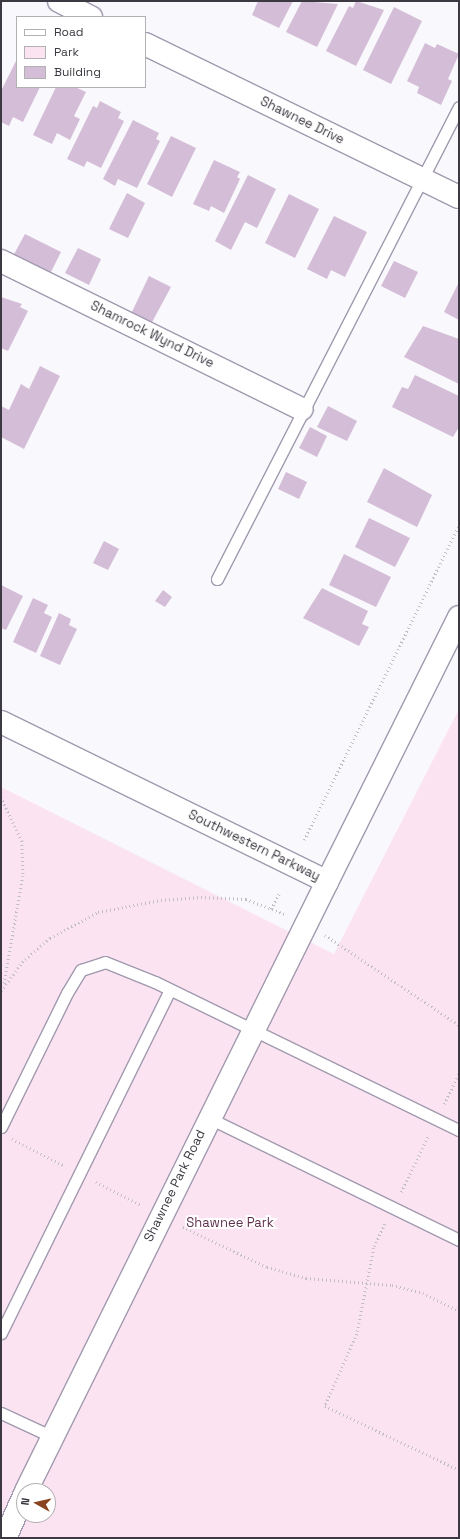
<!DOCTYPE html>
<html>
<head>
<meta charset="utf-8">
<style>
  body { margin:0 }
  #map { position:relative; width:460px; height:1539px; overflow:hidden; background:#f9f8fc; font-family:"Space Grotesk",sans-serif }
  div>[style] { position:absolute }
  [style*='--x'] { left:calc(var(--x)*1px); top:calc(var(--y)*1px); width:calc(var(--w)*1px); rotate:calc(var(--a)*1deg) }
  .green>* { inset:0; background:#fce3f1 }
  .building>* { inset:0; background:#d4bdd7 }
  .path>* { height:2.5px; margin-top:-1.25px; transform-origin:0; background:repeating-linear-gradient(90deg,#c0bec3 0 1px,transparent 0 4px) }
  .roads { filter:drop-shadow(1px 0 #a19aae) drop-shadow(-1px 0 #a19aae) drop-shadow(0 1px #a19aae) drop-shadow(0 -1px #a19aae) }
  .service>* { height:11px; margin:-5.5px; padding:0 5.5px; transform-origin:5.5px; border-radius:5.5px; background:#fff }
  .minor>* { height:22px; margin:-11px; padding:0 11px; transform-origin:11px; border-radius:11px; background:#fff }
  .tertiary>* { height:22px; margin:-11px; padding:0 11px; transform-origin:11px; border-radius:11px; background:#fff }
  span { translate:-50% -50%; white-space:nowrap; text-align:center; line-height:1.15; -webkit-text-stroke:4px #fff; paint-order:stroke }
  .street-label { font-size:13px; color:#3d3942 }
  .park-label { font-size:13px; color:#5f334e }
  .frame { position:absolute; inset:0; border:2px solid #3d3942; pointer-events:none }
  .legend { position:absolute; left:16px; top:16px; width:130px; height:72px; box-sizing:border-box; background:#fff; border:1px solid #b1b0b3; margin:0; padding:5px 7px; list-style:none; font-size:12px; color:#3d3942 }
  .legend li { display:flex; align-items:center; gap:8px; height:20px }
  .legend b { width:20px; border:1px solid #b1b0b3 }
  .north { position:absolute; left:16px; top:1483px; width:40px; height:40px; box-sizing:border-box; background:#fff; border:1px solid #b1b0b3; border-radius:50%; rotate:278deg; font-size:11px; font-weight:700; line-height:16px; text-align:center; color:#3d3942 }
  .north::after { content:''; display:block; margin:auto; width:14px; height:18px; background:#8b4421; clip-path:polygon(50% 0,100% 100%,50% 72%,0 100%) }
</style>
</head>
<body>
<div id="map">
  <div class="green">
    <div style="clip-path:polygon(evenodd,459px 709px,459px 1538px,1px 1538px,1px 787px,334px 954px,459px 709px,24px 1491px,48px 1491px,48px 1515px,24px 1515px,24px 1491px)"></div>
  </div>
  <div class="building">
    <div style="clip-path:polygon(258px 1px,293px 1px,279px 28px,252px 15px)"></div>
    <div style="clip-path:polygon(302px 1px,338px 4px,317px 47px,286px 32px)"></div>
    <div style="clip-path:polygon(356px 1px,384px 10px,356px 66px,326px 51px,349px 6px,353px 8px)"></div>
    <div style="clip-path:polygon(394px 7px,422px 21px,391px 84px,363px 70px)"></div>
    <div style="clip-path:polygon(425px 43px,435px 48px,437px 44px,459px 54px,448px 79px,452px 81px,441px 105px,417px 93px,419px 87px,407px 81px)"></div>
    <div style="clip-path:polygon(17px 59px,17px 87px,40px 87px,23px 122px,13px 117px,9px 126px,1px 122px,1px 91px)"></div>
    <div style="clip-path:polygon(56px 87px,75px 87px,86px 92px,74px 116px,80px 119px,70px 140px,57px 133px,52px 144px,33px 135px)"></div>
    <div style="clip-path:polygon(100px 101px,121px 112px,118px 118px,124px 121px,101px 168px,87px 161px,84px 167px,67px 159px,93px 106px,97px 108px)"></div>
    <div style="clip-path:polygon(133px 120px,159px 133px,156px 139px,160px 141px,137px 188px,118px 179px,115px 186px,103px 179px)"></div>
    <div style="clip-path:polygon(171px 136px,196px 148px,172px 197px,147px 184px)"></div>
    <div style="clip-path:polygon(214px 160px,240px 172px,237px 177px,240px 179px,224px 213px,211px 206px,209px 211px,193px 204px)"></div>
    <div style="clip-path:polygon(248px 175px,276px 189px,257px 228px,245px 222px,231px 250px,215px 241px)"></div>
    <div style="clip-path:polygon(127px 193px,145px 203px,128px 238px,109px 229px)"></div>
    <div style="clip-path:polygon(289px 194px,319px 209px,295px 258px,265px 243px)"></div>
    <div style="clip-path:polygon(334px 216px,367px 232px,345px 277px,331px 270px,327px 279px,307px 269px)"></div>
    <div style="clip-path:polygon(25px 234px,61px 252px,50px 274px,13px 256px)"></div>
    <div style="clip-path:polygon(78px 248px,101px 259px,89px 285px,65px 273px)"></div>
    <div style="clip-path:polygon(394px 261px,418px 272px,405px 298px,381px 286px)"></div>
    <div style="clip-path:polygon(149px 276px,171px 287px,151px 324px,131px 314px)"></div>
    <div style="clip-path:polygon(459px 282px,459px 320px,444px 312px)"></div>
    <div style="clip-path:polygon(1px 297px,22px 304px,20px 307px,28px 311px,8px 351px,1px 348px)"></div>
    <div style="clip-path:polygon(423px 326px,459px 339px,459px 384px,404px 357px)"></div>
    <div style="clip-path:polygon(40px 366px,60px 376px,24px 449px,1px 437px,1px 406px,9px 410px,21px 384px,29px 389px)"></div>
    <div style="clip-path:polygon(415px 375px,459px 396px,459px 427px,453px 437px,392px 407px,402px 387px,408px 389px)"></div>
    <div style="clip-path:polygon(328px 406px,357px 421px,347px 441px,317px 427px)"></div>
    <div style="clip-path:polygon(310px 427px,327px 436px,317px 457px,299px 448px)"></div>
    <div style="clip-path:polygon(384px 468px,432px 495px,417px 527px,367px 502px)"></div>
    <div style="clip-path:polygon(286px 472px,307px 482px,299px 499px,278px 489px)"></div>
    <div style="clip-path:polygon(369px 518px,410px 538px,395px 567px,355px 547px)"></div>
    <div style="clip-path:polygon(104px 541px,119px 549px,108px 570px,93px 563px)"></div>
    <div style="clip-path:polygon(344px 554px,391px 577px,376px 607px,329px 585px)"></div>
    <div style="clip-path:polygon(1px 585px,23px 596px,6px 630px,1px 628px)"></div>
    <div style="clip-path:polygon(322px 588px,368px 611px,362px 624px,369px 627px,359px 646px,303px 618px)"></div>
    <div style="clip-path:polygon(163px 590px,172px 597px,165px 607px,155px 601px)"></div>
    <div style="clip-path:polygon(33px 598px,48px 605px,44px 613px,52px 617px,36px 653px,13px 642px)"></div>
    <div style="clip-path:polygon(59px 613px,71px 619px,69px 625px,77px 629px,60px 665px,40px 656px)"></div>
  </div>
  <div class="path">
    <div style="--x:1;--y:797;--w:49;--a:64.5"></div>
    <div style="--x:22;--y:841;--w:35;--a:88"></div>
    <div style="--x:23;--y:876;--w:111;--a:99.9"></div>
    <div style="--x:304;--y:840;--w:351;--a:-63.8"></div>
    <div style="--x:271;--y:909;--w:17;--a:-62"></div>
    <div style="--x:325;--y:935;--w:161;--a:33.9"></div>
    <div style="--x:1;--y:991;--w:36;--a:-54"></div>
    <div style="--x:22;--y:962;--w:37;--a:-41"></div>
    <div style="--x:50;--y:938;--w:55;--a:-28.4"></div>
    <div style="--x:98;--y:912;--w:64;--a:-10.8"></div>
    <div style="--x:161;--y:900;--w:40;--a:-4.3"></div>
    <div style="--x:201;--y:897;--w:45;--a:2.5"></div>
    <div style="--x:246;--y:899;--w:42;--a:21"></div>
    <div style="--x:444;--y:1104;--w:34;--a:-64"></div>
    <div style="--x:12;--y:1139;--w:59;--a:27"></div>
    <div style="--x:96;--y:1182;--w:51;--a:27.1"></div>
    <div style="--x:401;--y:1192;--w:64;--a:-64.2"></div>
    <div style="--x:385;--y:1224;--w:26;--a:115"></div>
    <div style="--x:374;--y:1248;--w:88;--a:101.2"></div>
    <div style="--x:357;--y:1334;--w:79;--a:114"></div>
    <div style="--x:325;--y:1406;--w:148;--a:25.5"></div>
    <div style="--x:183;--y:1227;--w:93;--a:25.5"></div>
    <div style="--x:267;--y:1267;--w:41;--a:15.8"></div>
    <div style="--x:306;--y:1278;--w:86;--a:4.7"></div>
    <div style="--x:392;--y:1285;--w:32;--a:14"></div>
    <div style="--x:423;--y:1293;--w:40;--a:26.6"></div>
  </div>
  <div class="roads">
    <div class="service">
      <div style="--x:217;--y:579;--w:530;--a:-62.86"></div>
      <div style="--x:209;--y:1118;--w:278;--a:26"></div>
      <div style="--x:1;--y:1127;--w:149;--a:-63.8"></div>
      <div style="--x:67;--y:993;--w:27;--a:-59"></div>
      <div style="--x:81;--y:970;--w:25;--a:-18"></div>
      <div style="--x:105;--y:962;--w:54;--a:21.8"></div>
      <div style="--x:155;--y:982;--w:338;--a:26"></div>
      <div style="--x:1;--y:1333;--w:382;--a:-63.8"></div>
      <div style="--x:1;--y:1413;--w:57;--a:24.8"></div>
    </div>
    <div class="minor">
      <div style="--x:59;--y:1;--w:36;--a:27"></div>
      <div style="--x:145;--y:44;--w:349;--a:26"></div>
      <div style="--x:1;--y:261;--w:335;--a:26.2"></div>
      <div style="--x:26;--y:1491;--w:679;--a:-63.7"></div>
      <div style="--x:5;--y:1538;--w:46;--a:-65.7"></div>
    </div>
    <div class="tertiary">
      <div style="--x:1;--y:722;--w:363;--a:26.1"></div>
      <div style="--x:327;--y:882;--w:296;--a:-63.5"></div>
    </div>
  </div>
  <div class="street-label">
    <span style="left:302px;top:121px;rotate:26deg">Shawnee Drive</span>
    <span style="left:152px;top:335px;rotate:26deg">Shamrock Wynd Drive</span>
    <span style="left:254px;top:846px;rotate:26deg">Southwestern Parkway</span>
    <span style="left:175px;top:1186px;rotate:-64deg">Shawnee Park Road</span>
  </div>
  <div class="park-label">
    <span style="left:230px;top:1223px">Shawnee Park</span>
  </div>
  <div class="frame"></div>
  <ul class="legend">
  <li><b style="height:5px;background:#fff"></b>Road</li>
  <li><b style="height:11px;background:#fce3f1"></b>Park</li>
  <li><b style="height:11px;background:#d4bdd7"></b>Building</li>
  </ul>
  <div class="north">N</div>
</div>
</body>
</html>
